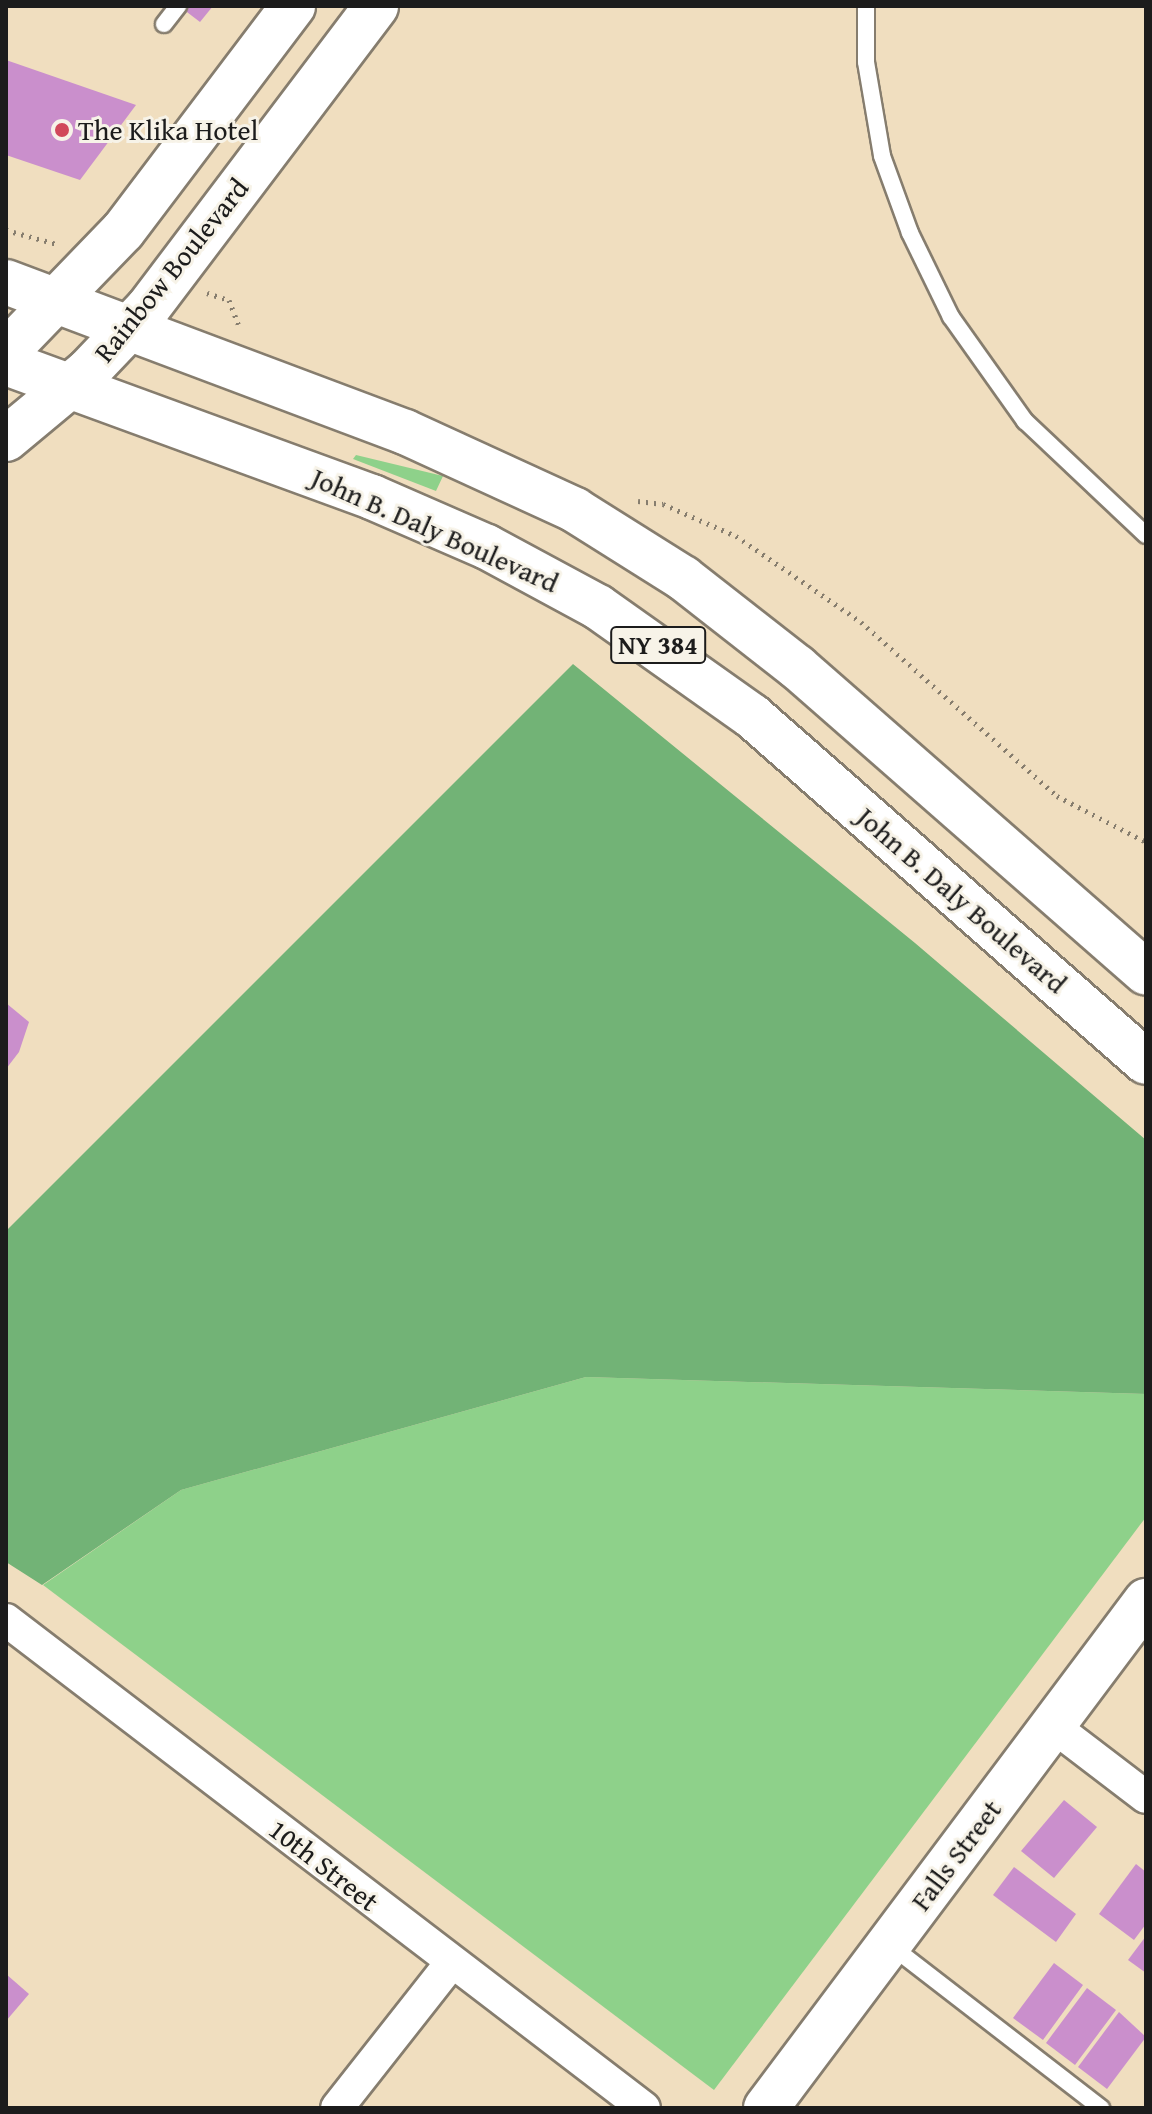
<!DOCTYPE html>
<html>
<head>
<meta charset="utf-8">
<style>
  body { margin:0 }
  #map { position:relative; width:1152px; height:2114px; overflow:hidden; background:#f0debf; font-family:"Gentium Book Plus",serif }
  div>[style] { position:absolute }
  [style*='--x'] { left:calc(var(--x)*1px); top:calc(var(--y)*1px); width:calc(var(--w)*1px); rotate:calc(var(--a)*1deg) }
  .green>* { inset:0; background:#8ed18a }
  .forest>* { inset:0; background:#72b376 }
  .building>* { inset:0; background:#ca8fcc }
  .path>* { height:5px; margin-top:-2.5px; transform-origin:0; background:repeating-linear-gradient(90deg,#867d6e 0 2px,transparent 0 8px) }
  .roads { filter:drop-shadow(2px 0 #867d6e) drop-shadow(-2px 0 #867d6e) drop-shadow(0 2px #867d6e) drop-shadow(0 -2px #867d6e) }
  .lane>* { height:16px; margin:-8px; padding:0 8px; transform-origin:8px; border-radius:8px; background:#fff }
  .street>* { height:32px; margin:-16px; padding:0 16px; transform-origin:16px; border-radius:16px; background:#fff }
  .secondary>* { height:44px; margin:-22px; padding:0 22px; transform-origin:22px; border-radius:22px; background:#fff }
  .highway>* { height:44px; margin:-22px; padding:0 22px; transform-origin:22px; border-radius:22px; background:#fff }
  .dots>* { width:22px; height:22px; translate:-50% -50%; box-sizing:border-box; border:4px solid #f7f3e8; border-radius:50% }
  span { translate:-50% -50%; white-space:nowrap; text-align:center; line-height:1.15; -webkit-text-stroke:6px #f7f3e8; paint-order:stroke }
  .shield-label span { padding:2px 6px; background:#f7f3e8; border:2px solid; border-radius:6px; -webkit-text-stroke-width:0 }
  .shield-label { font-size:26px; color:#1c1c1c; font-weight:700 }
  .poi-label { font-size:28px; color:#1c1c1c }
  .left { translate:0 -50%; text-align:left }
  .street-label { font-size:28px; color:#1c1c1c }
  .frame { position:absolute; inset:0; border:8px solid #1c1c1c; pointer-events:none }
</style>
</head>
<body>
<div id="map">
  <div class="green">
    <div style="clip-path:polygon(356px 455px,443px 476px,436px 491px,353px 459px)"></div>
    <div style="clip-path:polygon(586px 1377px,1146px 1394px,1146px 1517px,714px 2090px,43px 1585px,181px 1490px)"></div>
  </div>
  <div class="forest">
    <div style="clip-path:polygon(573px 664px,915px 943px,1146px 1140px,1146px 1394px,586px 1377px,181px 1490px,42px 1585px,6px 1562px,6px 1231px)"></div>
  </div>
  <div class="building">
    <div style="clip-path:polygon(179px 6px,213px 6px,200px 22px)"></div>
    <div style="clip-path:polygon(6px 60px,136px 105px,80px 180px,6px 155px)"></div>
    <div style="clip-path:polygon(6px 1003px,29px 1022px,19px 1052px,6px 1069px)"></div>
    <div style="clip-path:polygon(1064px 1800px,1097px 1827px,1054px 1878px,1021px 1851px)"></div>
    <div style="clip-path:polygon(1136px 1864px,1146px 1872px,1146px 1924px,1134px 1940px,1099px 1914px)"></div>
    <div style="clip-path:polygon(1014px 1867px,1076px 1914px,1056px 1942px,993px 1895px)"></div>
    <div style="clip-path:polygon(1146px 1936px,1146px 1973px,1128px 1960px)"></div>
    <div style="clip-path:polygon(1054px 1963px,1083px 1985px,1043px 2040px,1013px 2018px)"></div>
    <div style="clip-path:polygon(6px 1974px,29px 1994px,6px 2021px)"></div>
    <div style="clip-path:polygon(1087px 1988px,1116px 2010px,1075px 2065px,1046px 2043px)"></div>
    <div style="clip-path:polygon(1119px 2012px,1146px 2037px,1107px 2089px,1078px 2067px)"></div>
  </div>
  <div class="path">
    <div style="--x:6;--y:230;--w:53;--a:15.4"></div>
    <div style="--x:207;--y:293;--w:23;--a:18"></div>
    <div style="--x:229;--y:300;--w:26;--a:69"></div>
    <div style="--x:638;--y:501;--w:25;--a:7"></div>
    <div style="--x:663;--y:504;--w:80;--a:23.7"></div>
    <div style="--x:736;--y:536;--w:152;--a:34.5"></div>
    <div style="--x:861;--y:622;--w:262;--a:41.6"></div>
    <div style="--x:1057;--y:796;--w:100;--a:27.3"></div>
  </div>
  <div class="roads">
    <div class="lane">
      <div style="--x:866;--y:6;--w:56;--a:90"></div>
      <div style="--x:866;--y:62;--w:95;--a:80.3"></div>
      <div style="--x:882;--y:156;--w:82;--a:70"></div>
      <div style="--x:910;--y:233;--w:93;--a:64"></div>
      <div style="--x:951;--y:317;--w:128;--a:54.6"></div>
      <div style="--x:1025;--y:421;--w:166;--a:43.3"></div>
      <div style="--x:164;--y:24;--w:23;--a:-52"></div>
      <div style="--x:890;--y:1945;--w:267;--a:37.7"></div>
    </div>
    <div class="street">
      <div style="--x:6;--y:1620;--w:803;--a:37.41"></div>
      <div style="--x:1053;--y:1726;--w:117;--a:37.4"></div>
      <div style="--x:337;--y:2108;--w:184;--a:-51.8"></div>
    </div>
    <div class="secondary">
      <div style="--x:6;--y:352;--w:168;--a:-46"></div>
      <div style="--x:123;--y:231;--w:282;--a:-52.9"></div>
      <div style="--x:6;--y:439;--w:107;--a:-39.7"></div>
      <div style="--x:88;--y:371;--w:87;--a:-46.4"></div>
      <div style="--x:148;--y:308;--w:378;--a:-52.9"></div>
      <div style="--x:766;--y:2108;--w:634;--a:-53.15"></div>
    </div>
    <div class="highway">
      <div style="--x:6;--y:282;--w:426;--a:20.6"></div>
      <div style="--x:405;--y:432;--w:187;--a:24.6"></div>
      <div style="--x:575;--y:510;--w:128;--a:32.2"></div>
      <div style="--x:683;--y:578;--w:145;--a:38"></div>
      <div style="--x:797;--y:667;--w:464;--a:41.2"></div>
      <div style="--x:6;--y:363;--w:390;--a:20.1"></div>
      <div style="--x:372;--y:497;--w:125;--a:23.5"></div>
      <div style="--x:487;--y:547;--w:126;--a:28.4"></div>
      <div style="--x:598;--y:607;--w:189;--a:35.3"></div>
      <div style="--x:752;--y:716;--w:524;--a:41.29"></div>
    </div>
  </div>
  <div class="dots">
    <div style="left:62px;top:130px;background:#d1495b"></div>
  </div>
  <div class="shield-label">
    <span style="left:658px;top:645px">NY 384</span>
  </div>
  <div class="poi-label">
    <span class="left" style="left:78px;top:130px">The Klika Hotel</span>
  </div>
  <div class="street-label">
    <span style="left:171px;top:270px;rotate:-51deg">Rainbow Boulevard</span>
    <span style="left:435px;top:530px;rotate:24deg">John B. Daly Boulevard</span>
    <span style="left:962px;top:900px;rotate:41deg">John B. Daly Boulevard</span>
    <span style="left:956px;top:1855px;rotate:-53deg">Falls Street</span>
    <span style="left:324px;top:1865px;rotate:38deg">10th Street</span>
  </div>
  <div class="frame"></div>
</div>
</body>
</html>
